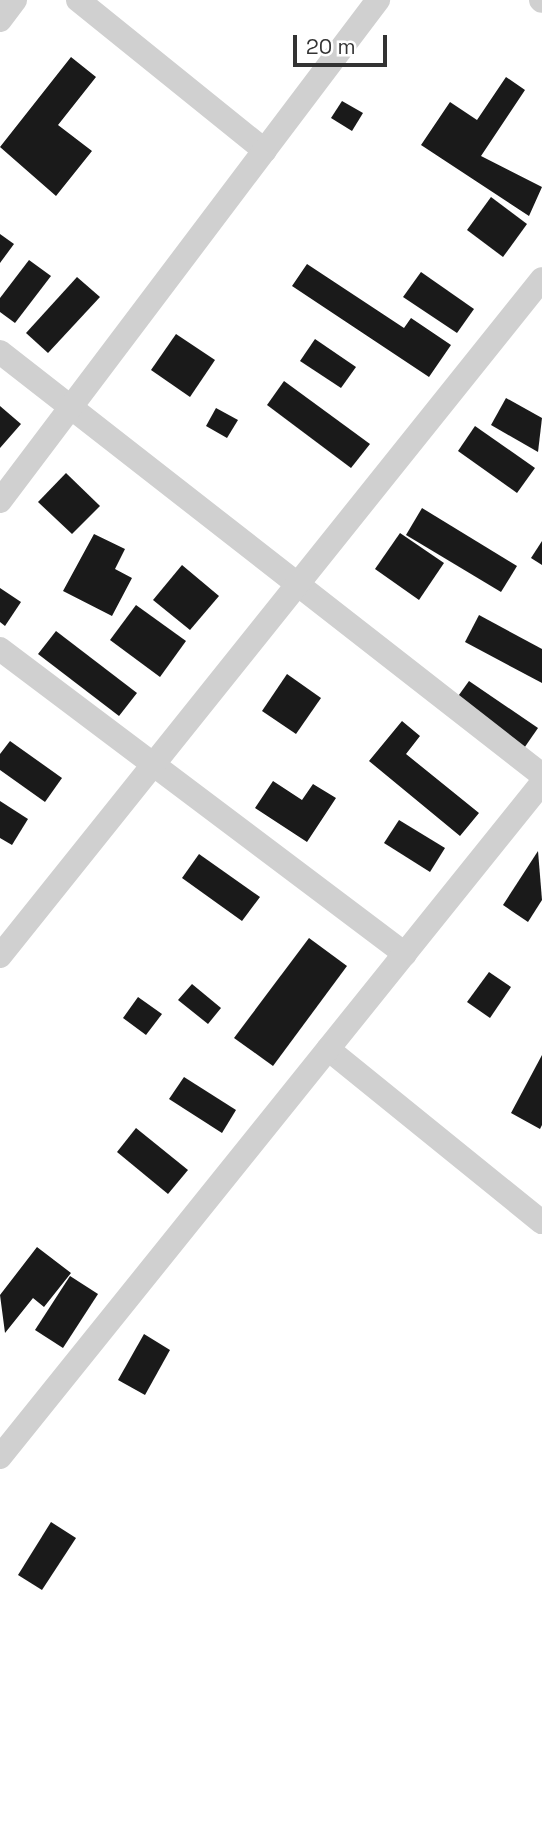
<!DOCTYPE html>
<html>
<head>
<meta charset="utf-8">
<style>
  body { margin:0 }
  #map { position:relative; width:542px; height:1826px; overflow:hidden; background:#fff; font-family:"Space Grotesk",sans-serif }
  div>[style] { position:absolute }
  [style*='--x'] { left:calc(var(--x)*1px); top:calc(var(--y)*1px); width:calc(var(--w)*1px); rotate:calc(var(--a)*1deg) }
  .building>* { inset:0; background:#1a1a1a }
  .street>* { height:24px; margin:-12px; padding:0 12px; transform-origin:12px; border-radius:12px; background:#d0d0d0 }
  span { translate:-50% -50%; white-space:nowrap; text-align:center; line-height:1.15; -webkit-text-stroke:7px #fff; paint-order:stroke }
  .scale { position:absolute; left:293px; top:35px; width:94px; height:32px; box-sizing:border-box; border:4px solid #333; border-top:0; padding-left:9px; font-size:21px; line-height:24px; white-space:nowrap; color:#333; -webkit-text-stroke:5px #fff; paint-order:stroke }
</style>
</head>
<body>
<div id="map">
  <div class="building">
    <div style="clip-path:polygon(71px 57px,96px 77px,58px 125px,92px 151px,56px 196px,0 147px)"></div>
    <div style="clip-path:polygon(506px 77px,525px 90px,481px 156px,542px 187px,529px 216px,421px 145px,450px 102px,477px 120px)"></div>
    <div style="clip-path:polygon(342px 101px,363px 113px,352px 131px,331px 118px)"></div>
    <div style="clip-path:polygon(491px 197px,527px 224px,503px 257px,467px 230px)"></div>
    <div style="clip-path:polygon(0 234px,14px 244px,0 263px)"></div>
    <div style="clip-path:polygon(29px 260px,51px 276px,15px 323px,0 312px,0 298px)"></div>
    <div style="clip-path:polygon(307px 264px,404px 328px,411px 318px,451px 345px,429px 377px,292px 286px)"></div>
    <div style="clip-path:polygon(421px 272px,474px 309px,457px 333px,403px 297px)"></div>
    <div style="clip-path:polygon(77px 277px,100px 297px,48px 353px,26px 333px)"></div>
    <div style="clip-path:polygon(176px 334px,215px 360px,190px 397px,151px 370px)"></div>
    <div style="clip-path:polygon(315px 339px,356px 367px,341px 388px,300px 361px)"></div>
    <div style="clip-path:polygon(284px 381px,370px 444px,351px 468px,267px 405px)"></div>
    <div style="clip-path:polygon(506px 398px,542px 418px,538px 452px,491px 425px)"></div>
    <div style="clip-path:polygon(0 406px,21px 424px,0 448px)"></div>
    <div style="clip-path:polygon(216px 408px,238px 420px,227px 438px,206px 426px)"></div>
    <div style="clip-path:polygon(475px 426px,535px 468px,517px 493px,458px 451px)"></div>
    <div style="clip-path:polygon(66px 473px,100px 506px,72px 534px,38px 502px)"></div>
    <div style="clip-path:polygon(422px 508px,517px 566px,501px 592px,406px 535px)"></div>
    <div style="clip-path:polygon(400px 533px,444px 563px,419px 600px,375px 569px)"></div>
    <div style="clip-path:polygon(94px 534px,125px 549px,115px 569px,132px 578px,112px 616px,63px 591px)"></div>
    <div style="clip-path:polygon(542px 541px,542px 565px,531px 558px)"></div>
    <div style="clip-path:polygon(182px 565px,219px 596px,190px 630px,153px 600px)"></div>
    <div style="clip-path:polygon(0 588px,21px 602px,5px 626px,0 622px)"></div>
    <div style="clip-path:polygon(136px 605px,186px 641px,160px 677px,110px 640px)"></div>
    <div style="clip-path:polygon(479px 615px,542px 649px,542px 683px,465px 642px)"></div>
    <div style="clip-path:polygon(56px 631px,137px 693px,119px 716px,38px 654px)"></div>
    <div style="clip-path:polygon(287px 674px,321px 698px,296px 734px,262px 711px)"></div>
    <div style="clip-path:polygon(469px 681px,538px 728px,520px 754px,451px 706px)"></div>
    <div style="clip-path:polygon(402px 721px,420px 736px,406px 754px,479px 813px,460px 836px,369px 761px)"></div>
    <div style="clip-path:polygon(10px 741px,62px 778px,45px 802px,0 770px,0 754px)"></div>
    <div style="clip-path:polygon(273px 781px,302px 800px,313px 784px,336px 798px,307px 842px,255px 808px)"></div>
    <div style="clip-path:polygon(0 801px,28px 819px,12px 845px,0 838px)"></div>
    <div style="clip-path:polygon(399px 820px,445px 848px,430px 872px,384px 843px)"></div>
    <div style="clip-path:polygon(538px 851px,542px 900px,528px 922px,503px 905px)"></div>
    <div style="clip-path:polygon(199px 854px,260px 897px,242px 921px,182px 878px)"></div>
    <div style="clip-path:polygon(309px 938px,347px 966px,273px 1066px,234px 1038px)"></div>
    <div style="clip-path:polygon(489px 972px,511px 987px,490px 1018px,467px 1002px)"></div>
    <div style="clip-path:polygon(192px 984px,221px 1008px,208px 1024px,178px 1000px)"></div>
    <div style="clip-path:polygon(138px 997px,162px 1014px,146px 1035px,123px 1018px)"></div>
    <div style="clip-path:polygon(542px 1055px,542px 1125px,540px 1129px,511px 1113px)"></div>
    <div style="clip-path:polygon(184px 1077px,236px 1110px,222px 1133px,169px 1099px)"></div>
    <div style="clip-path:polygon(136px 1128px,188px 1170px,168px 1194px,117px 1152px)"></div>
    <div style="clip-path:polygon(37px 1247px,71px 1273px,44px 1307px,33px 1298px,5px 1333px,0 1295px)"></div>
    <div style="clip-path:polygon(70px 1276px,98px 1294px,63px 1348px,35px 1330px)"></div>
    <div style="clip-path:polygon(144px 1334px,170px 1350px,145px 1395px,118px 1380px)"></div>
    <div style="clip-path:polygon(51px 1522px,76px 1538px,42px 1590px,18px 1575px)"></div>
  </div>
  <div class="street">
    <div style="--x:78;--y:0;--w:240;--a:38.9"></div>
    <div style="--x:541;--y:0;--w:1;--a:45"></div>
    <div style="--x:0;--y:20;--w:25;--a:-53"></div>
    <div style="--x:0;--y:352;--w:688;--a:37.97"></div>
    <div style="--x:0;--y:501;--w:628;--a:-52.97"></div>
    <div style="--x:0;--y:649;--w:507;--a:36.98"></div>
    <div style="--x:0;--y:956;--w:867;--a:-51.32"></div>
    <div style="--x:328;--y:1049;--w:275;--a:39"></div>
    <div style="--x:0;--y:1457;--w:865;--a:-51.2"></div>
  </div>
  <div class="scale">20 m</div>
</div>
</body>
</html>
